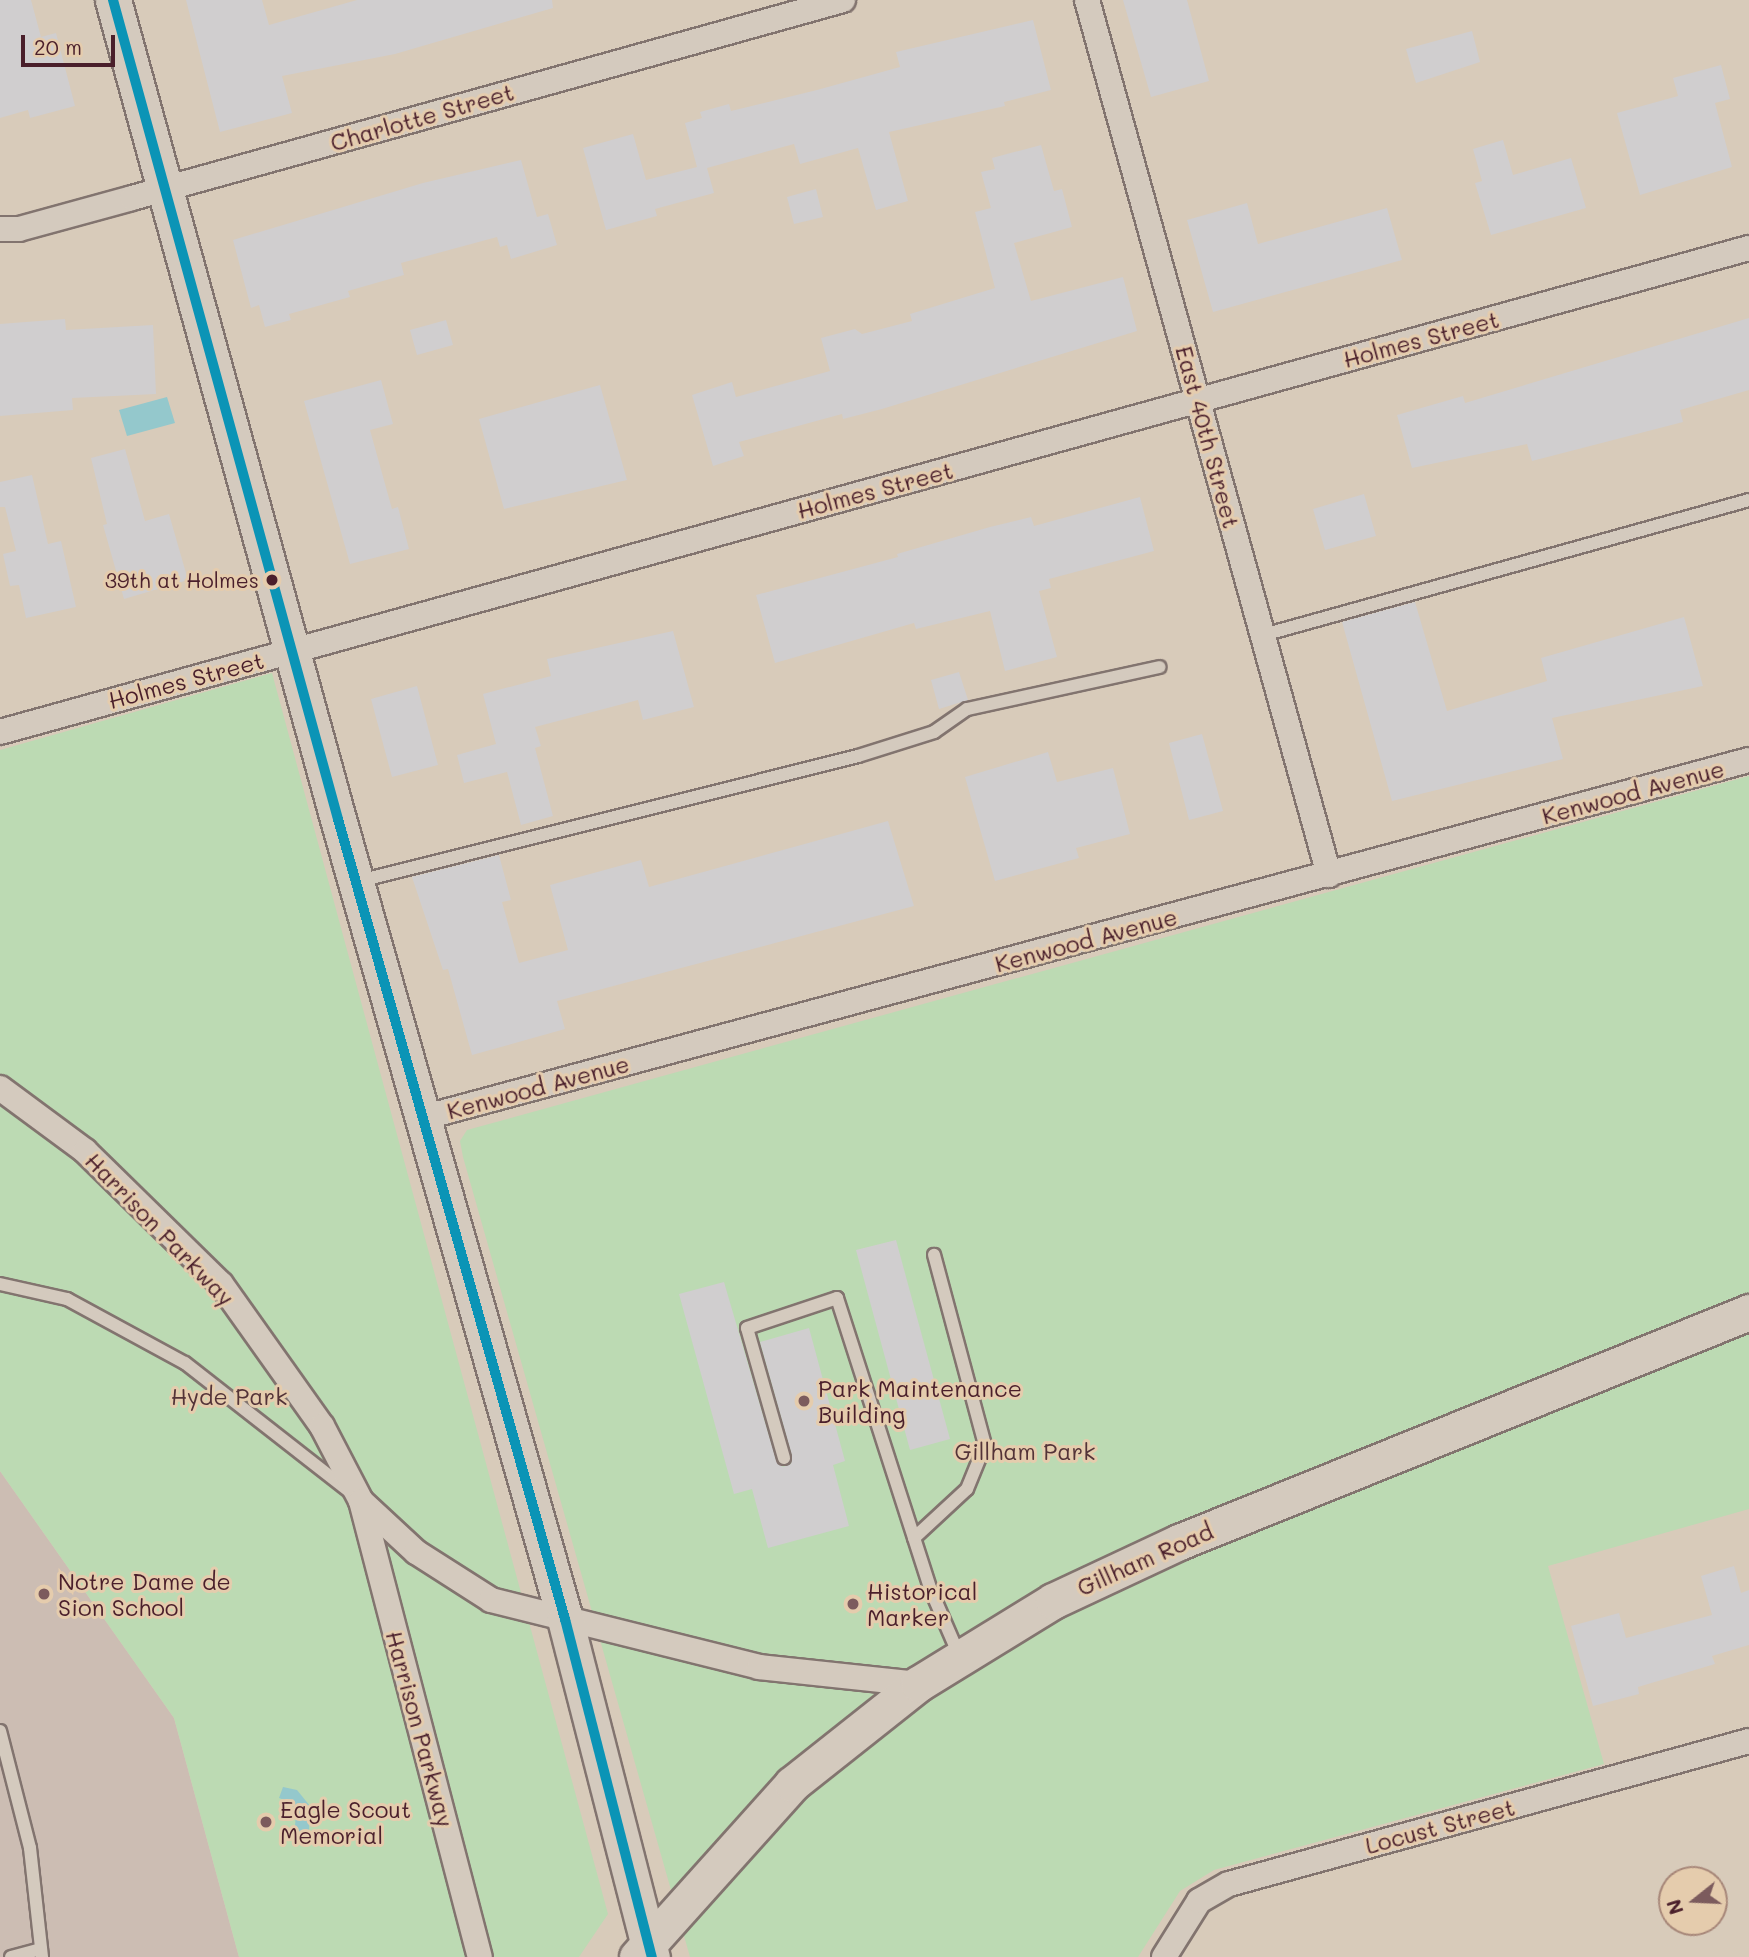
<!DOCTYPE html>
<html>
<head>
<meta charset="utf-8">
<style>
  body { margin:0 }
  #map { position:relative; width:1749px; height:1957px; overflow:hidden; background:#d8cbba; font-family:Mali,sans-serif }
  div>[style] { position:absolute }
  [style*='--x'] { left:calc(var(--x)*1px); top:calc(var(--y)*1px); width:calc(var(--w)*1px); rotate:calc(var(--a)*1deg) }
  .built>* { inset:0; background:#ccbdb3 }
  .green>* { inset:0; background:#bcdab3 }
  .water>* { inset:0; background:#94c8cc }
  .building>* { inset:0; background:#d0cecf }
  .roads { filter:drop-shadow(2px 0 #82746f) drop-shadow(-2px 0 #82746f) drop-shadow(0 2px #82746f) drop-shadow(0 -2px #82746f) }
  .service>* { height:12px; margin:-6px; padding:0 6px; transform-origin:6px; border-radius:6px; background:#d4cabe }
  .minor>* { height:24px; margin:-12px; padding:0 12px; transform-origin:12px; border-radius:12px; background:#d4cabe }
  .secondary>* { height:35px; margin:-17.5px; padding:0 17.5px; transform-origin:17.5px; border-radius:17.5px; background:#d4cabe }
  .bus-1>* { height:10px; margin:-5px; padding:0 5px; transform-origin:5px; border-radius:5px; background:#0b94b6 }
  .dots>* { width:19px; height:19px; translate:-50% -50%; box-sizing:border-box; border:4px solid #e5ccad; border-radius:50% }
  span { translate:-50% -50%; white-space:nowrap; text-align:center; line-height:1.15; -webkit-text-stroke:6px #e5ccad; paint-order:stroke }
  .bus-label { font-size:21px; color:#4a1f2b }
  .right { translate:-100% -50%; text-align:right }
  .street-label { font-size:23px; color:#4a1f2b }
  .poi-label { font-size:23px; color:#4a1f2b }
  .left { translate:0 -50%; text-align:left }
  .park-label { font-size:23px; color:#533338 }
  .north { position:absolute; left:1658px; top:1866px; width:70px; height:70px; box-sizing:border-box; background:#e5ccad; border:2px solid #a78779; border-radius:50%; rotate:252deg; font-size:19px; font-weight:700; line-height:28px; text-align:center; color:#4a1f2b }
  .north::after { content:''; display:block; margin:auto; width:24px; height:32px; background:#7c5b5d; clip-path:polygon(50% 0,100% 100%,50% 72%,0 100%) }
  .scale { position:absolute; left:21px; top:35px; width:94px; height:32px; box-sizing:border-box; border:4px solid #4a1f2b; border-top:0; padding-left:9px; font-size:21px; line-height:24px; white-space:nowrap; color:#4a1f2b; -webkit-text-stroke:5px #e5ccad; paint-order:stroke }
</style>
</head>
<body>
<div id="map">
  <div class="built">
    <div style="clip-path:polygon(0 1471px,174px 1718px,239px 1957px,0 1957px)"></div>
  </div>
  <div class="green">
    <div style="clip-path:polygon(272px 673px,608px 1914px,579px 1957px,239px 1957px,174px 1718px,0 1471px,0 750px)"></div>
    <div style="clip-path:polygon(1749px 776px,1749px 1509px,1548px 1566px,1604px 1764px,1214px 1870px,1180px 1891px,1138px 1957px,690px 1957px,463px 1157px,460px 1141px,467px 1130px)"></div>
  </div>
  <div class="water">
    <div style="clip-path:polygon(167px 397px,175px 423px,127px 436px,119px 410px)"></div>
    <div style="clip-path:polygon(283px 1787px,297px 1790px,310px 1806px,309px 1832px,297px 1842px,287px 1834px,295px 1826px,296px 1813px,290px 1802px,279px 1798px)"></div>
  </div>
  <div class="building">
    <div style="clip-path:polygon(0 0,31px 0,41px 37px,56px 33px,75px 106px,30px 118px,28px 110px,0 118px)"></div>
    <div style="clip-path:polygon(186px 0,262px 0,269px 25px,357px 0,552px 0,553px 8px,395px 54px,282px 76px,292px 113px,220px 132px)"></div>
    <div style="clip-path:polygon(1123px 0,1187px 0,1209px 81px,1151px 97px)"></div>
    <div style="clip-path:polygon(1033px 20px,1051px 90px,1004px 102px,1005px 106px,889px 132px,908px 201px,876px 210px,858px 148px,800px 164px,794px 144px,707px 168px,714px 193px,655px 209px,657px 216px,606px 230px,583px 148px,633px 134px,646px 180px,697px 167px,685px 123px,702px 118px,700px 112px,729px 104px,731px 111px,817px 90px,900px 67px,896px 52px)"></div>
    <div style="clip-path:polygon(1472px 31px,1480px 62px,1416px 83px,1406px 49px)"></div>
    <div style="clip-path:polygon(1721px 65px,1730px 99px,1715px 103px,1732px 167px,1640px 195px,1617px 113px,1678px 96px,1673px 78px)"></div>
    <div style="clip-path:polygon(1503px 140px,1513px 175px,1571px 158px,1586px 208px,1491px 235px,1475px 183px,1482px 181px,1473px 149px)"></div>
    <div style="clip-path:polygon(1041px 145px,1054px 191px,1062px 189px,1072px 227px,1014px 243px,1031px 301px,1123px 277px,1137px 331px,882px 409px,843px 419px,842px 414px,739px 442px,744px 456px,713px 466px,692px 395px,732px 382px,736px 397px,830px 371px,821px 338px,855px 329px,862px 334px,912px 321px,910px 314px,995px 288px,975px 212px,991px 208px,981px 172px,995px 169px,992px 158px)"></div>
    <div style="clip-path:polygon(521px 160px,537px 217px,548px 214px,557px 245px,511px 259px,507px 245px,500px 247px,497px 237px,401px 263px,404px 275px,348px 291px,350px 297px,289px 314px,291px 320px,265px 327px,259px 305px,251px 308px,233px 240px,423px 183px)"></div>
    <div style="clip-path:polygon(816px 189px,823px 217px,794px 224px,787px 197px)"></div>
    <div style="clip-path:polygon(1247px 203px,1258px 244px,1387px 208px,1402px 260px,1213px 312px,1187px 220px)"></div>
    <div style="clip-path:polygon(1749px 318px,1749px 390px,1680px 410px,1683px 422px,1532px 461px,1527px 444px,1412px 468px,1397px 415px,1463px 396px,1465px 403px)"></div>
    <div style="clip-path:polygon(65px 319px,66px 330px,153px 325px,156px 394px,72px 398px,73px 410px,0 416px,0 324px)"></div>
    <div style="clip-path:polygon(446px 320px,453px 345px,417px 355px,410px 330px)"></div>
    <div style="clip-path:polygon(381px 380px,393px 424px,370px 430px,392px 509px,398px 507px,409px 549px,350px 564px,304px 401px)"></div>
    <div style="clip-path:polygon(600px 385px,627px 480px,504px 509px,479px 419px)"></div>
    <div style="clip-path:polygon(125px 449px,145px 521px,169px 514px,188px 580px,124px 599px,103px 525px,107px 524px,91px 458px)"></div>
    <div style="clip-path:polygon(32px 475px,48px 544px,61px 541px,76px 607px,26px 618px,19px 585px,10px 586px,3px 554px,16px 551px,5px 507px,0 507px,0 482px)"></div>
    <div style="clip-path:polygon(1364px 494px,1376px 536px,1325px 550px,1313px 509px)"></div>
    <div style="clip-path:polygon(1140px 497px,1154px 551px,1049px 579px,1051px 588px,1039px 591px,1057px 657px,1005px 671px,990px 611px,916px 629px,914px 623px,775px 663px,756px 595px,898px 557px,897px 554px,990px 527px,1031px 517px,1034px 526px)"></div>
    <div style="clip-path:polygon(1415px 602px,1447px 711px,1547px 681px,1541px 658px,1684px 617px,1703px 686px,1552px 718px,1563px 759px,1392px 801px,1342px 622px)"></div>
    <div style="clip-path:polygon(673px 631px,694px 707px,643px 720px,638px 700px,535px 727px,541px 746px,535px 748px,553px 816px,521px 825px,507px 772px,464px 783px,457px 755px,496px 744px,483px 694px,551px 676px,547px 659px)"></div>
    <div style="clip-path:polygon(959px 672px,968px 700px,939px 709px,931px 680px)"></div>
    <div style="clip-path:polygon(417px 686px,438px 765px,392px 777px,371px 699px)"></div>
    <div style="clip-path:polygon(1202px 734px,1223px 811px,1189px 820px,1169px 743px)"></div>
    <div style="clip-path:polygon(1048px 752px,1057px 782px,1113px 768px,1130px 834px,1076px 848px,1079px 858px,995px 881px,965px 777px)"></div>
    <div style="clip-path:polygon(888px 821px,914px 906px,557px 1001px,565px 1029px,472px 1055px,448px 969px,443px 970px,412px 877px,499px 855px,511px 900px,502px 902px,519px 963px,568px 950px,550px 885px,641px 860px,649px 887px)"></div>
    <div style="clip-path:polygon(896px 1240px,950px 1439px,910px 1450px,856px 1250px)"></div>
    <div style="clip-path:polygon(724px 1282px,776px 1460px,783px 1467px,791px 1464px,792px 1456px,760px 1342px,809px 1328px,845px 1461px,833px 1465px,849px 1526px,768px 1548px,752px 1489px,734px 1494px,679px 1294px)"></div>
    <div style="clip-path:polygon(1734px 1566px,1741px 1593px,1749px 1590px,1749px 1645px,1712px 1656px,1715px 1664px,1638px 1687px,1639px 1694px,1593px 1706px,1571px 1626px,1619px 1613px,1626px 1638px,1712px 1615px,1701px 1576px)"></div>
  </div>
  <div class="roads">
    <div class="service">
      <div style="--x:1263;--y:635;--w:504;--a:-15.52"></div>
      <div style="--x:359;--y:881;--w:514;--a:-14.06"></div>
      <div style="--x:858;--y:756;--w:80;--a:-17.5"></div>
      <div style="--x:934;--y:732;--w:40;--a:-34.9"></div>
      <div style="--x:967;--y:709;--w:197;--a:-12.3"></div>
      <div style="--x:0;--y:1284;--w:69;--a:12.6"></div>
      <div style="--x:67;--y:1299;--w:134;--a:28.5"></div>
      <div style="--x:185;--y:1363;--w:209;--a:38"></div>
      <div style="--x:784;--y:1458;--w:135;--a:-105.9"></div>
      <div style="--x:747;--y:1328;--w:95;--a:-18.4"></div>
      <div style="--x:837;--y:1298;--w:305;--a:72.2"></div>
      <div style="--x:930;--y:1588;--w:73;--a:66.6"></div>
      <div style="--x:914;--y:1538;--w:72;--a:-42.8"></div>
      <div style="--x:967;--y:1489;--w:48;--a:-67.8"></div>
      <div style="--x:985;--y:1445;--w:197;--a:-105"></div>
      <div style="--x:0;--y:1731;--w:121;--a:75.6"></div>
      <div style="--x:30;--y:1848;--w:110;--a:83.7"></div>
      <div style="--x:11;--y:1957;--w:31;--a:-15"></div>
    </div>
    <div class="minor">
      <div style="--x:1087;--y:0;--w:908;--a:74.54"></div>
      <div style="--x:0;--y:229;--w:19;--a:0"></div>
      <div style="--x:19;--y:229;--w:117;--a:-15.3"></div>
      <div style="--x:132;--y:198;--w:738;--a:-15.56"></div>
      <div style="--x:0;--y:732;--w:1815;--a:-15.47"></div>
      <div style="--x:0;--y:1088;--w:106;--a:36.5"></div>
      <div style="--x:85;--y:1151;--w:190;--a:44.4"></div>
      <div style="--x:221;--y:1284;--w:174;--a:54.6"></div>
      <div style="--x:322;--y:1426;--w:85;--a:62.5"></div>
      <div style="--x:361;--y:1501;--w:471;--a:75.4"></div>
      <div style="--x:422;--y:1118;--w:1374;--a:-15.1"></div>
      <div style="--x:361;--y:1501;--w:75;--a:42.8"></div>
      <div style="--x:416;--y:1552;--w:89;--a:32.6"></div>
      <div style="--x:491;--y:1600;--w:276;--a:14"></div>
      <div style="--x:759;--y:1667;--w:160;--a:6.1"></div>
      <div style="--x:1164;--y:1957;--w:66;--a:-58"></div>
      <div style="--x:1199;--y:1901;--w:34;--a:-30"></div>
      <div style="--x:1229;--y:1884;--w:539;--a:-15.38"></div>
    </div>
    <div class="secondary">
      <div style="--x:113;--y:0;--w:849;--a:74.64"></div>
      <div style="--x:338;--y:819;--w:832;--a:74.16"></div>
      <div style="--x:565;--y:1619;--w:349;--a:75.6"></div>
      <div style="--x:637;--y:1957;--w:232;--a:-48.1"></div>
      <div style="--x:792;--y:1784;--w:161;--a:-38.4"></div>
      <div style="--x:918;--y:1684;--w:158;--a:-31.6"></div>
      <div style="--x:1053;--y:1601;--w:139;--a:-25.1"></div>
      <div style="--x:1179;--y:1542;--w:615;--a:-21.97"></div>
    </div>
  </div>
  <div class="bus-1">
    <div style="--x:113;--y:0;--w:849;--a:74.64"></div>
    <div style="--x:338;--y:819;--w:832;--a:74.16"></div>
    <div style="--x:565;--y:1619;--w:349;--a:75.6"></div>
  </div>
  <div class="dots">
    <div style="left:272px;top:580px;background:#4a1f2b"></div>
    <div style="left:804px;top:1401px;background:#7c5b5d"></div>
    <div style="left:44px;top:1594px;background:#7c5b5d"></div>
    <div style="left:853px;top:1604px;background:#7c5b5d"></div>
    <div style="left:266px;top:1822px;background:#7c5b5d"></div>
  </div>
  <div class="bus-label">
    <span class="right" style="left:259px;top:580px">39th at Holmes</span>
  </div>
  <div class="street-label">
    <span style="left:422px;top:117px;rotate:-16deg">Charlotte Street</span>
    <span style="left:1421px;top:339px;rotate:-15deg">Holmes Street</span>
    <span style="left:1208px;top:437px;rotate:75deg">East 40th Street</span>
    <span style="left:875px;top:490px;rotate:-15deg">Holmes Street</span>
    <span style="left:186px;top:680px;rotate:-15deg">Holmes Street</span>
    <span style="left:1633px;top:792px;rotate:-15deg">Kenwood Avenue</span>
    <span style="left:1086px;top:940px;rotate:-15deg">Kenwood Avenue</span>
    <span style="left:538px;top:1087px;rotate:-15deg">Kenwood Avenue</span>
    <span style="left:160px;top:1229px;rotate:46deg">Harrison Parkway</span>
    <span style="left:1145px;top:1559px;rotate:-24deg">Gillham Road</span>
    <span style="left:420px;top:1729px;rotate:75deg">Harrison Parkway</span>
    <span style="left:1440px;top:1826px;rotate:-15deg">Locust Street</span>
  </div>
  <div class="poi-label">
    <span class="left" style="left:818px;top:1401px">Park Maintenance<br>Building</span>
    <span class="left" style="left:58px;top:1594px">Notre Dame de<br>Sion School</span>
    <span class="left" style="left:867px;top:1604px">Historical<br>Marker</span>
    <span class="left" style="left:280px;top:1822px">Eagle Scout<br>Memorial</span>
  </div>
  <div class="park-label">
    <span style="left:229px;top:1396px">Hyde Park</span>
    <span style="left:1025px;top:1451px">Gillham Park</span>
  </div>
  <div class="north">N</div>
  <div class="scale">20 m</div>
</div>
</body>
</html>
